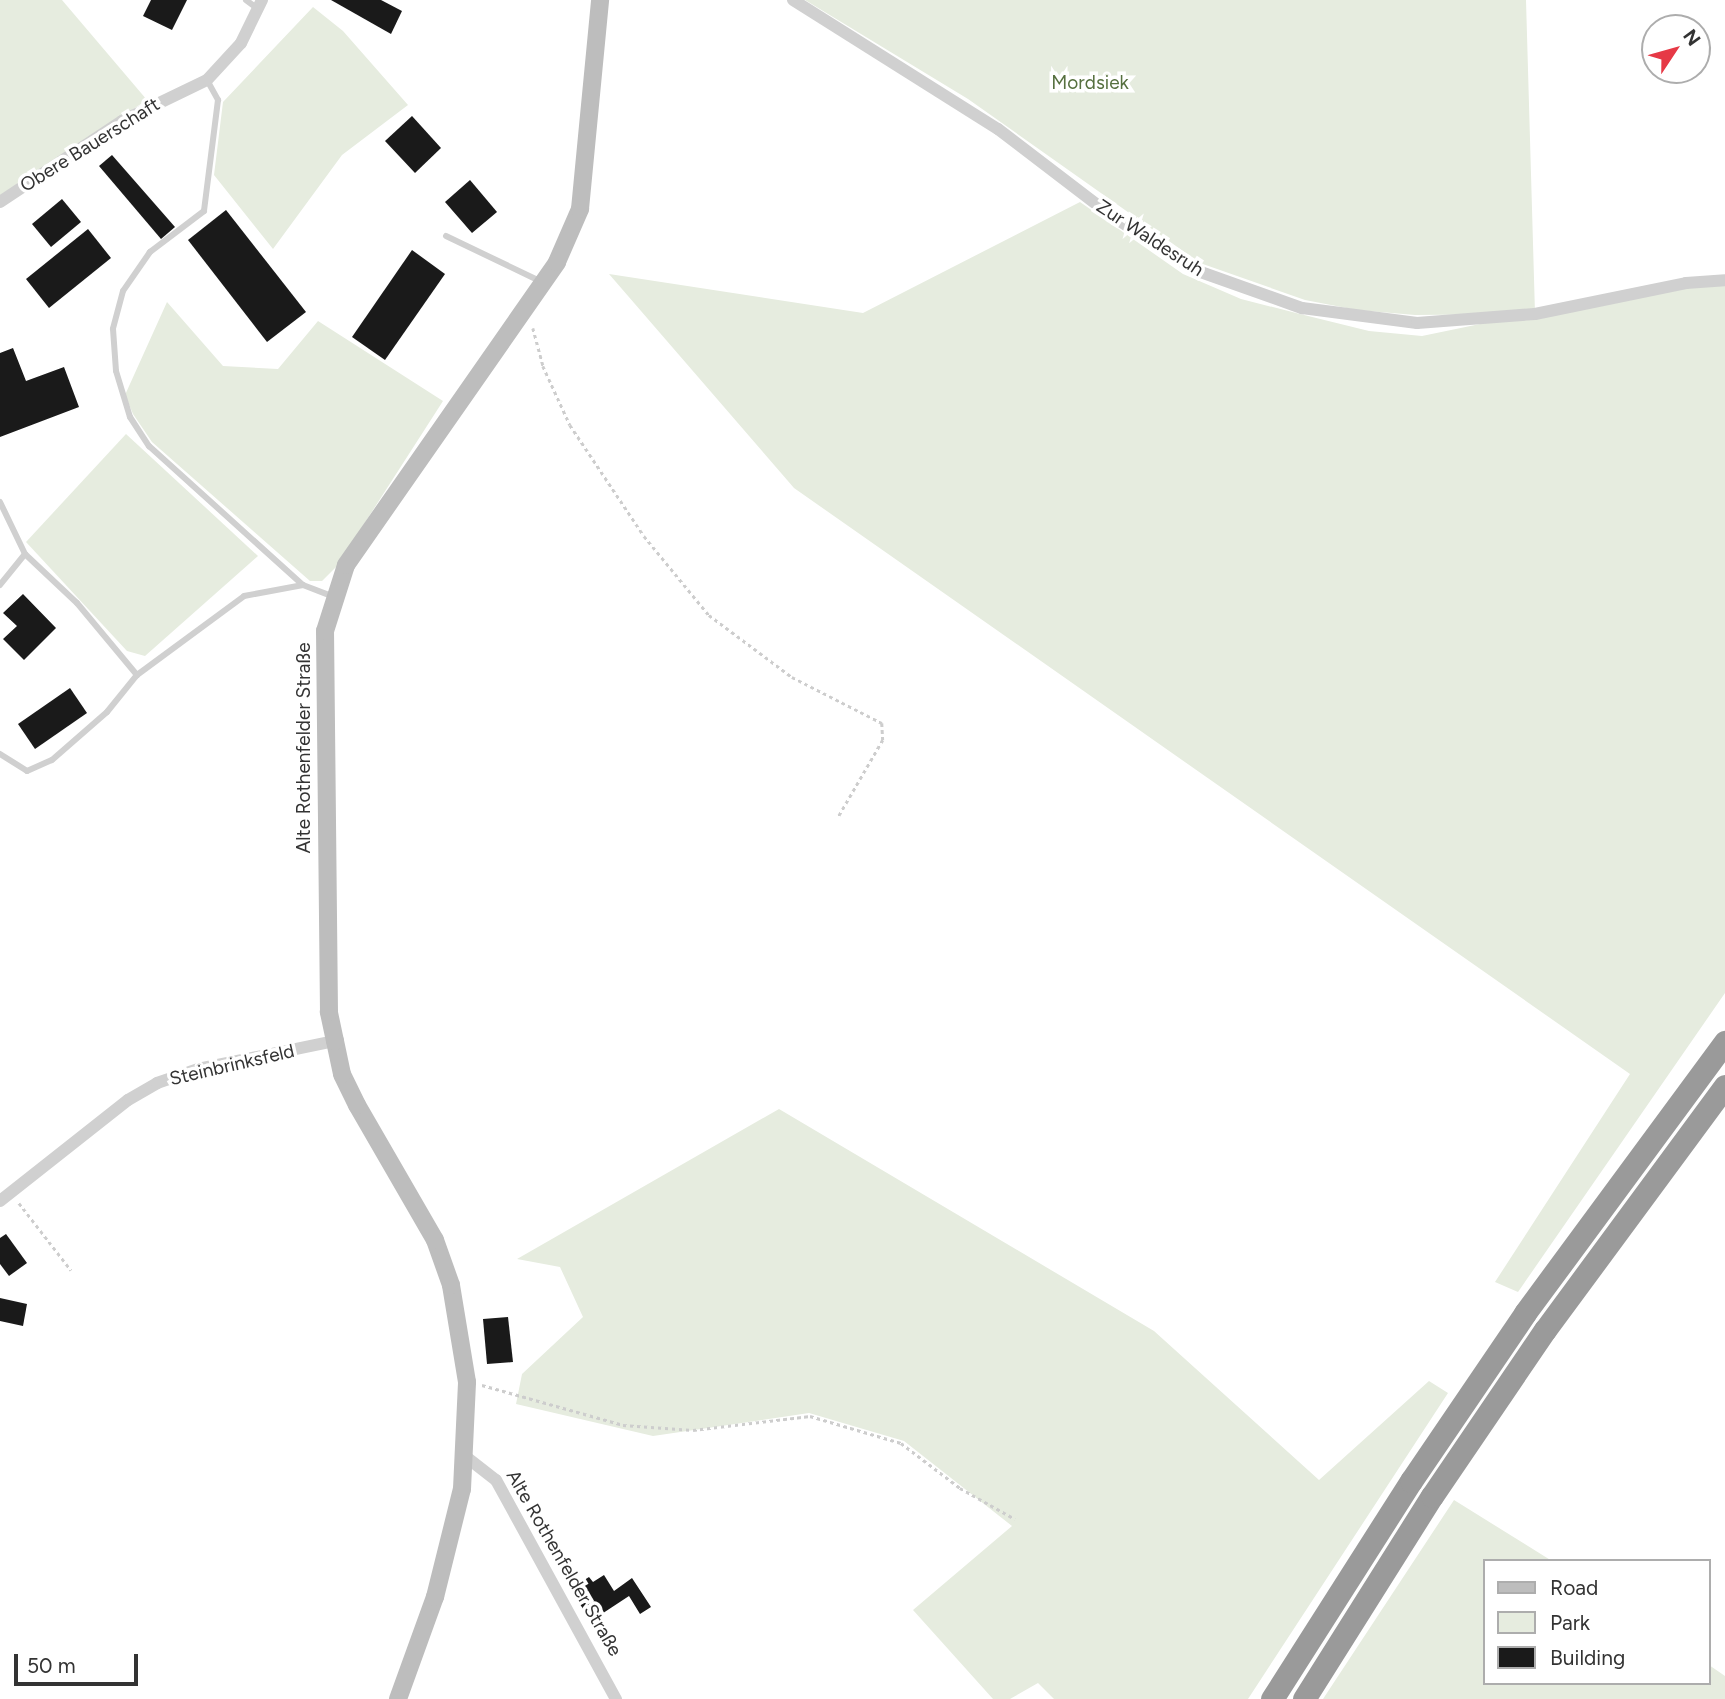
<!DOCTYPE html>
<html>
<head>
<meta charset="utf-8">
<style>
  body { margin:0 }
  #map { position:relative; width:1725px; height:1699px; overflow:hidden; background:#fff; font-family:Figtree,sans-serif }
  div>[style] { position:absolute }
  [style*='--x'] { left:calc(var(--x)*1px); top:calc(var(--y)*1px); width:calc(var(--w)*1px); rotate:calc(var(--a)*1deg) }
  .green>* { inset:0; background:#e6ecdf }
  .building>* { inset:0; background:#1a1a1a }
  .path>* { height:2.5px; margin-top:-1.25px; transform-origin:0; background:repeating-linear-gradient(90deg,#cdcdcd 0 3.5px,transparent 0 7px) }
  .lane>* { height:6px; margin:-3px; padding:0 3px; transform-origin:3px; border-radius:3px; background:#d0d0d0 }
  .street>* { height:12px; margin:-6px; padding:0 6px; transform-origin:6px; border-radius:6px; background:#d0d0d0 }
  .secondary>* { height:18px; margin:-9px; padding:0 9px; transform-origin:9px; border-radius:9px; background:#bdbdbd }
  .highway>* { height:23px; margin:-11.5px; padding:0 11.5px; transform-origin:11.5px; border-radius:11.5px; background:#9a9a9a }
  span { translate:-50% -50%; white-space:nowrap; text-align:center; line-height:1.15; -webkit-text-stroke:7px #fff; paint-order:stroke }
  .park-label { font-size:19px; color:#56703f }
  .street-label { font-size:19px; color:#333 }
  .legend { position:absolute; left:1483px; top:1559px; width:228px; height:126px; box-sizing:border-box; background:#fff; border:2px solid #adadad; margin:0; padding:9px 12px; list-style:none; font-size:21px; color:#333 }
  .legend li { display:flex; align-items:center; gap:14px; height:35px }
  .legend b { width:35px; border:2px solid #adadad }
  .north { position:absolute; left:1641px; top:14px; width:70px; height:70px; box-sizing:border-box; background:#fff; border:2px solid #adadad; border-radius:50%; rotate:54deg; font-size:19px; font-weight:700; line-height:28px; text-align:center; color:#333 }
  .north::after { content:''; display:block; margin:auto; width:24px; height:32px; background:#e63946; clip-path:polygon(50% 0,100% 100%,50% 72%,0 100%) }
  .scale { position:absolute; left:14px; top:1654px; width:124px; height:32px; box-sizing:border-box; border:4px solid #333; border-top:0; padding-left:9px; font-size:21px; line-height:24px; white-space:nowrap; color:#333; -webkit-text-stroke:5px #fff; paint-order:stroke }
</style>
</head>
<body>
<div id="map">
  <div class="green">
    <div style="clip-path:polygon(0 0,62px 0,147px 100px,0 196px)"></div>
    <div style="clip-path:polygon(805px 0,1526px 0,1535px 313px,1725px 280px,1725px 993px,1518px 1292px,1495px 1282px,1630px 1074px,794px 488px,609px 274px,863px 313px,1080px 202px,1183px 274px,1241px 299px,1300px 314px,1369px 331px,1422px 336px,1529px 314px,1415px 315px,1357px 310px,1305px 300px,1200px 263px,968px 99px)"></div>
    <div style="clip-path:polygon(313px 7px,343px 31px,408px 105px,342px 155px,273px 249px,214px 175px,223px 102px)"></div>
    <div style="clip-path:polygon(167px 302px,223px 366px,278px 369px,318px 321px,443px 401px,337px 566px,322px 581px,310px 581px,152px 442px,133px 414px,125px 395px)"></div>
    <div style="clip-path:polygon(126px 434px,258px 556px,145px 656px,127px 651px,26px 542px)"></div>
    <div style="clip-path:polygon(779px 1109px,1154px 1331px,1319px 1480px,1429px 1381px,1448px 1393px,1248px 1699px,1054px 1699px,1038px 1683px,1010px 1699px,993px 1699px,913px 1610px,1012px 1526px,904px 1441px,809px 1413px,653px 1436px,516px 1404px,522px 1374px,583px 1317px,560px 1267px,517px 1259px)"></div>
    <div style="clip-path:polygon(1454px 1500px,1552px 1561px,1485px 1561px,1485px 1683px,1709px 1683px,1709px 1665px,1725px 1676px,1725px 1699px,1323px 1699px)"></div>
  </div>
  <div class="building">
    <div style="clip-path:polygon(151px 0,187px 0,172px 30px,143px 16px)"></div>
    <div style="clip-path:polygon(331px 0,381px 0,402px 11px,391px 34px)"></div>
    <div style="clip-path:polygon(412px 116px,441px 148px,415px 173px,385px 141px)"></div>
    <div style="clip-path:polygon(112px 155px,175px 227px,161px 239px,99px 166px)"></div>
    <div style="clip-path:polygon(470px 180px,497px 212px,472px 233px,445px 202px)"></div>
    <div style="clip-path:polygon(62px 199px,81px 222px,51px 247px,32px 224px)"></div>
    <div style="clip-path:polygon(226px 210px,306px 312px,267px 342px,188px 240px)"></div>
    <div style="clip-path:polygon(88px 229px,111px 258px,49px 308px,26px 279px)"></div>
    <div style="clip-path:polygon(412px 250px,445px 274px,385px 360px,352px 337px)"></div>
    <div style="clip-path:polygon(13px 348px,26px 381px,64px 367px,79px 407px,0 437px,0 353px)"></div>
    <div style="clip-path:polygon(23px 594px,56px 628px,24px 660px,3px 639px,17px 626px,3px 613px)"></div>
    <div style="clip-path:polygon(70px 688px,87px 713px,35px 749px,18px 724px)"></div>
    <div style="clip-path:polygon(6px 1234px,27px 1263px,9px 1276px,0 1264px,0 1238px)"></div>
    <div style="clip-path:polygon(0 1298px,27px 1304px,23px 1326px,0 1321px)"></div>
    <div style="clip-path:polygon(508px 1317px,513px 1362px,487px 1364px,483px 1319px)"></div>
    <div style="clip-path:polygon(604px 1575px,614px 1591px,632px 1578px,651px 1607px,640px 1614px,629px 1596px,591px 1621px,570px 1589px,589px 1577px,593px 1582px)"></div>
  </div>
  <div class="path">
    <div style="--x:533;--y:328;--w:39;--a:75"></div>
    <div style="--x:543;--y:366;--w:65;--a:65.4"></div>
    <div style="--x:570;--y:425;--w:133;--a:56.3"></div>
    <div style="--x:644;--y:536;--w:102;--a:50.6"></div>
    <div style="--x:709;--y:615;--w:104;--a:36.8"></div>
    <div style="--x:792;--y:677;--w:101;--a:27.1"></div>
    <div style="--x:882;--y:723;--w:17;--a:87"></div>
    <div style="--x:883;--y:740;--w:88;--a:120.1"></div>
    <div style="--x:19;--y:1203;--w:85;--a:52.2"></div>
    <div style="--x:482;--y:1385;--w:147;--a:15.8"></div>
    <div style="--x:623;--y:1425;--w:70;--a:4.1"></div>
    <div style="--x:693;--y:1430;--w:118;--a:-6.8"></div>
    <div style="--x:810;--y:1416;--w:95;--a:16.5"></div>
    <div style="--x:901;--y:1443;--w:74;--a:37.3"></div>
    <div style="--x:960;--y:1488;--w:63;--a:29.4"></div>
  </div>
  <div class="lane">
    <div style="--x:246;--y:0;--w:15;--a:37"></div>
    <div style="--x:207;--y:80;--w:23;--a:61"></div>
    <div style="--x:218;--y:100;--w:112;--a:97.2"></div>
    <div style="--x:204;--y:211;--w:68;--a:142.8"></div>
    <div style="--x:150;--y:252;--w:47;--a:124.7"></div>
    <div style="--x:123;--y:291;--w:39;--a:105"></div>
    <div style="--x:113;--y:329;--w:42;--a:85.9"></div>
    <div style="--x:116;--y:371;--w:48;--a:73.1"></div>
    <div style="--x:130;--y:417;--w:35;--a:57"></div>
    <div style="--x:149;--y:446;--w:207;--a:42.1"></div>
    <div style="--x:446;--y:236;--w:104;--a:25.6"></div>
    <div style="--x:0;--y:502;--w:58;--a:64.3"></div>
    <div style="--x:25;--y:554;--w:40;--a:129"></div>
    <div style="--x:25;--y:554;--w:71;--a:43.3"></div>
    <div style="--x:77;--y:603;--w:94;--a:50.2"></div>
    <div style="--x:0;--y:754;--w:32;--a:32"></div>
    <div style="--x:27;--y:771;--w:27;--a:-24"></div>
    <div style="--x:52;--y:760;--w:73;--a:-41.1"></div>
    <div style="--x:107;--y:712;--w:48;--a:-51"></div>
    <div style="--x:137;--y:675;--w:133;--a:-36.4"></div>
    <div style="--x:244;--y:596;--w:60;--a:-10.6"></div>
    <div style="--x:303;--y:585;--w:31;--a:21"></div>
  </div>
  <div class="street">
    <div style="--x:793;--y:0;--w:242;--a:32.2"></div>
    <div style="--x:998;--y:129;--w:140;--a:37.4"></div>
    <div style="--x:1109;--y:214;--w:103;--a:33.1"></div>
    <div style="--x:1195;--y:270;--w:114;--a:19.6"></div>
    <div style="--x:1302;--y:308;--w:116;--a:7.4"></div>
    <div style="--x:1417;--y:323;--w:118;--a:-4.4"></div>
    <div style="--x:1535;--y:314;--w:154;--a:-11.6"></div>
    <div style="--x:1686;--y:283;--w:39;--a:-4"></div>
    <div style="--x:0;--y:202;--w:146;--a:-33.6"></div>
    <div style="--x:122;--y:121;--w:94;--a:-25.8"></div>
    <div style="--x:207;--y:80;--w:50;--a:-47.4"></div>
    <div style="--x:241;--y:43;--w:48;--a:-64"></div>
    <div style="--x:0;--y:1201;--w:163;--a:-38.3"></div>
    <div style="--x:128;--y:1100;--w:34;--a:-30"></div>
    <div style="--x:157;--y:1083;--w:43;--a:-18.9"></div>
    <div style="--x:198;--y:1069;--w:140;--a:-11.6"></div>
    <div style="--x:465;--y:1456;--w:39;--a:38"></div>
    <div style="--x:496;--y:1480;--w:250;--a:61.3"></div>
  </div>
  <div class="secondary">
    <div style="--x:398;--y:1699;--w:109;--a:-70.1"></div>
    <div style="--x:435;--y:1597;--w:111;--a:-76"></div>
    <div style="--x:462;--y:1489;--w:107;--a:-87.3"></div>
    <div style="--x:467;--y:1382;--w:98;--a:-99.4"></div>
    <div style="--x:451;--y:1285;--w:48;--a:-109.6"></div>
    <div style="--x:435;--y:1240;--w:156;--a:-120"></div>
    <div style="--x:357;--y:1105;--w:34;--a:-116"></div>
    <div style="--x:342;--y:1074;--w:34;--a:-102"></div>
    <div style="--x:335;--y:1041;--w:30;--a:-102"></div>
    <div style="--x:329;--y:1012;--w:381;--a:-90.6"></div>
    <div style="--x:325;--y:631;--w:69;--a:-72.3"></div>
    <div style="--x:346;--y:565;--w:369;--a:-55.1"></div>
    <div style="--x:557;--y:262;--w:58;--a:-66.5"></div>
    <div style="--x:580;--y:209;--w:210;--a:-84.5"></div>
  </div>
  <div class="highway">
    <div style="--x:1272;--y:1699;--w:259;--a:-57.5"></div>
    <div style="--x:1411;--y:1481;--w:203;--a:-55.8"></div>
    <div style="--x:1525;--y:1313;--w:337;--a:-53.6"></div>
    <div style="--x:1304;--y:1699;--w:240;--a:-57.8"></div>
    <div style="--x:1432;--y:1496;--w:201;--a:-55.8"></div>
    <div style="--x:1545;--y:1330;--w:303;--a:-53.6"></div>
  </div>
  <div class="park-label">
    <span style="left:1090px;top:83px">Mordsiek</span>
  </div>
  <div class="street-label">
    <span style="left:90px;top:145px;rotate:-32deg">Obere Bauerschaft</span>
    <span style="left:1150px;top:238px;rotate:33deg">Zur Waldesruh</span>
    <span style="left:304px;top:748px;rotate:-90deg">Alte Rothenfelder Straße</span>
    <span style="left:232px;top:1065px;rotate:-13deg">Steinbrinksfeld</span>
    <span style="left:564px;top:1563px;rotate:60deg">Alte Rothenfelder Straße</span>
  </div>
  <ul class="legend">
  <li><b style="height:9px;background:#bdbdbd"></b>Road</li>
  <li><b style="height:19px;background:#e6ecdf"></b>Park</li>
  <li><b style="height:19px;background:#1a1a1a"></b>Building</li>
  </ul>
  <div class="north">N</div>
  <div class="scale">50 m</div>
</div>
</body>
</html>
